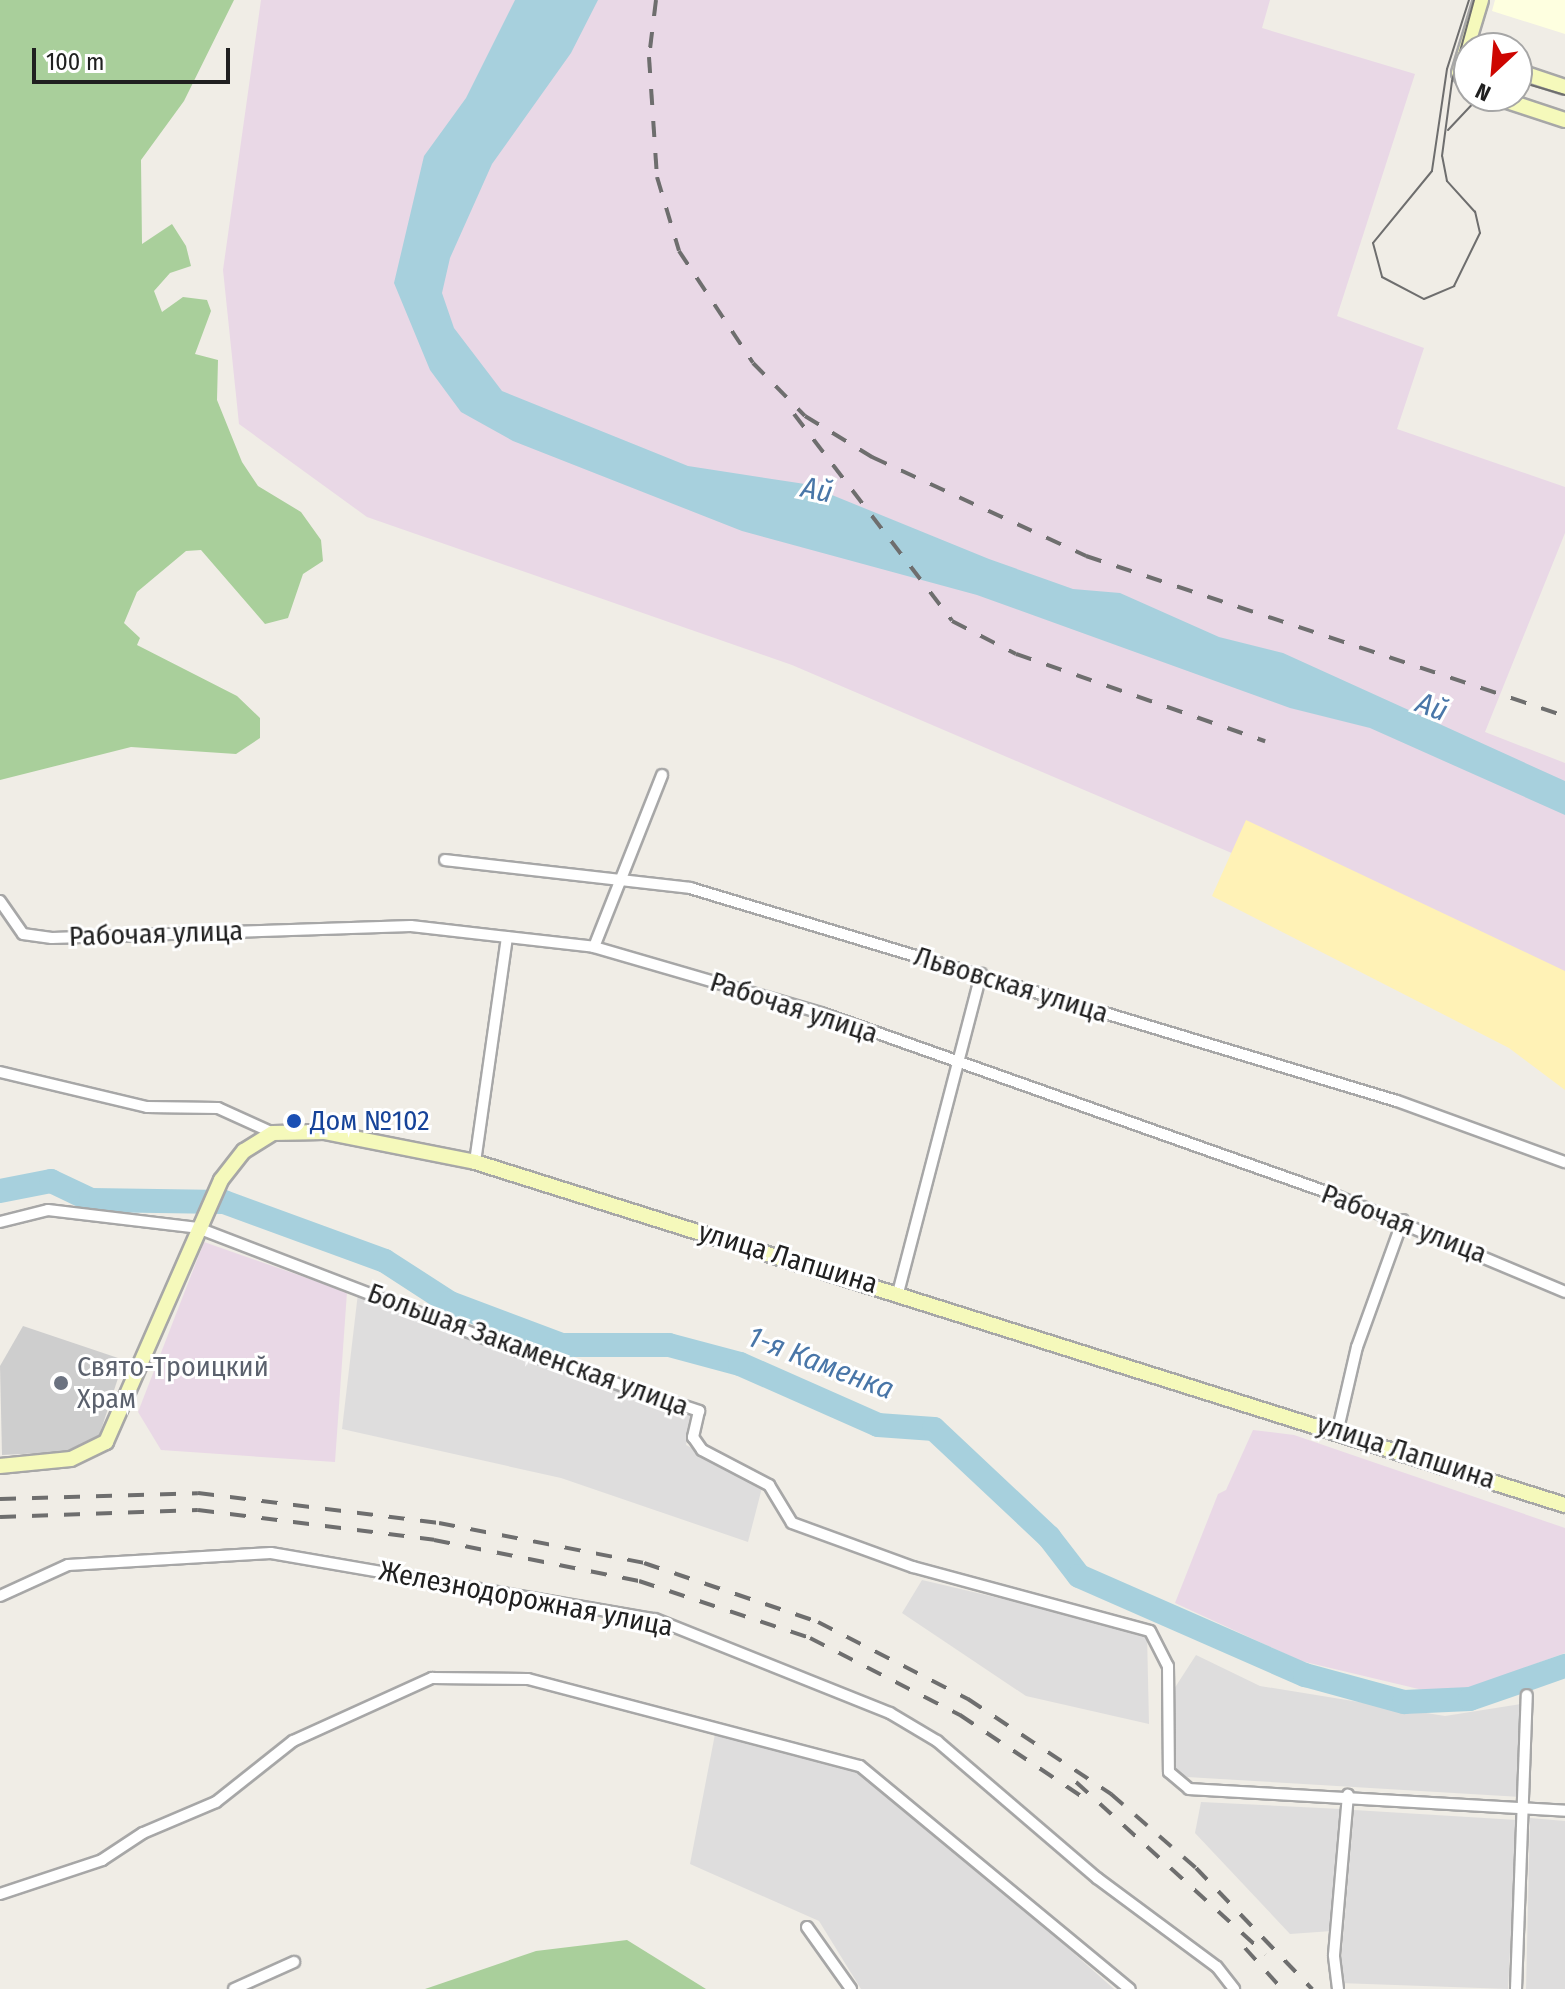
<!DOCTYPE html>
<html>
<head>
<meta charset="utf-8">
<style>
  body { margin:0 }
  #map { position:relative; width:1565px; height:1989px; overflow:hidden; background:#f0ede6; font-family:"Fira Sans Condensed",sans-serif }
  div>[style] { position:absolute }
  [style*='--x'] { left:calc(var(--x)*1px); top:calc(var(--y)*1px); width:calc(var(--w)*1px); rotate:calc(var(--a)*1deg) }
  .residential>* { inset:0; background:#dedddd }
  .industrial>* { inset:0; background:#e9d8e6 }
  .education>* { inset:0; background:#feffe0 }
  .religious>* { inset:0; background:#cecece }
  .forest>* { inset:0; background:#a9cf9b }
  .sand>* { inset:0; background:#fff2b6 }
  .water>* { inset:0; background:#a7d0dd }
  .river>* { height:24px; margin:-12px; padding:0 12px; transform-origin:12px; border-radius:12px; background:#a7d0dd }
  .roads { filter:drop-shadow(2px 0 #a7a7a7) drop-shadow(-2px 0 #a7a7a7) drop-shadow(0 2px #a7a7a7) drop-shadow(0 -2px #a7a7a7) }
  .street>* { height:10px; margin:-5px; padding:0 5px; transform-origin:5px; border-radius:5px; background:#fff }
  .secondary>* { height:14px; margin:-7px; padding:0 7px; transform-origin:7px; border-radius:7px; background:#f5f9bb }
  .tram>* { height:2px; margin:-1px; padding:0 1px; transform-origin:1px; border-radius:1px; background:#6e6e6e }
  .rail>* { height:4px; margin-top:-2px; transform-origin:0; background:repeating-linear-gradient(90deg,#6e6e6e 0 16px,transparent 0 32px) }
  .dots>* { width:22px; height:22px; translate:-50% -50%; box-sizing:border-box; border:4px solid #fff; border-radius:50% }
  span { translate:-50% -50%; white-space:nowrap; text-align:center; line-height:1.15; -webkit-text-stroke:6px #fff; paint-order:stroke }
  .street-label { font-size:28px; color:#202020 }
  .transit-label { font-size:28px; color:#164399 }
  .left { translate:0 -50%; text-align:left }
  .worship-label { font-size:28px; color:#5b616d }
  .water-label { font-size:30px; color:#4976a8; font-style:italic }
  .north { position:absolute; left:1453px; top:32px; width:80px; height:80px; box-sizing:border-box; background:#fff; border:2px solid #a6a6a6; border-radius:50%; rotate:206deg; font-size:22px; font-weight:700; line-height:32px; text-align:center; color:#202020 }
  .north::after { content:''; display:block; margin:auto; width:28px; height:36px; background:#ce0601; clip-path:polygon(50% 0,100% 100%,50% 72%,0 100%) }
  .scale { position:absolute; left:32px; top:48px; width:198px; height:36px; box-sizing:border-box; border:4px solid #202020; border-top:0; padding-left:10px; font-size:24px; line-height:28px; white-space:nowrap; color:#202020; -webkit-text-stroke:6px #fff; paint-order:stroke }
</style>
</head>
<body>
<div id="map">
  <div class="residential">
    <div style="clip-path:polygon(358px 1293px,694px 1411px,686px 1445px,763px 1484px,748px 1542px,561px 1478px,342px 1429px)"></div>
    <div style="clip-path:polygon(922px 1580px,1147px 1633px,1149px 1724px,1026px 1696px,902px 1613px)"></div>
    <div style="clip-path:polygon(1196px 1655px,1260px 1686px,1445px 1716px,1521px 1704px,1521px 1797px,1187px 1777px,1172px 1770px,1174px 1689px)"></div>
    <div style="clip-path:polygon(715px 1734px,876px 1778px,1114px 1989px,861px 1989px,819px 1921px,690px 1864px)"></div>
    <div style="clip-path:polygon(1201px 1802px,1341px 1809px,1332px 1931px,1290px 1934px,1195px 1833px)"></div>
    <div style="clip-path:polygon(1354px 1810px,1517px 1820px,1508px 1989px,1339px 1983px)"></div>
    <div style="clip-path:polygon(1530px 1818px,1565px 1821px,1565px 1989px,1526px 1989px)"></div>
  </div>
  <div class="industrial">
    <div style="clip-path:polygon(261px 0,1270px 0,1262px 28px,1415px 74px,1337px 316px,1424px 348px,1397px 429px,1565px 487px,1565px 533px,1485px 732px,1565px 763px,1565px 1004px,1540px 985px,792px 665px,367px 517px,239px 424px,223px 270px)"></div>
    <div style="clip-path:polygon(204px 1242px,347px 1292px,335px 1462px,161px 1450px,138px 1412px)"></div>
    <div style="clip-path:polygon(1253px 1430px,1294px 1435px,1565px 1528px,1565px 1653px,1448px 1696px,1301px 1661px,1175px 1603px,1218px 1494px,1226px 1490px)"></div>
  </div>
  <div class="education">
    <div style="clip-path:polygon(1495px 0,1565px 0,1565px 34px,1492px 11px)"></div>
  </div>
  <div class="religious">
    <div style="clip-path:polygon(23px 1326px,124px 1360px,99px 1436px,64px 1452px,2px 1455px,0 1366px)"></div>
  </div>
  <div class="forest">
    <div style="clip-path:polygon(0 0,234px 0,184px 101px,141px 160px,142px 244px,172px 224px,186px 246px,191px 266px,170px 273px,154px 291px,162px 312px,183px 297px,207px 300px,211px 311px,195px 354px,218px 360px,217px 400px,242px 462px,258px 486px,301px 512px,321px 540px,323px 561px,303px 574px,288px 618px,265px 624px,201px 550px,186px 551px,137px 592px,124px 623px,140px 638px,137px 645px,237px 696px,260px 718px,260px 738px,236px 754px,131px 747px,0 780px)"></div>
    <div style="clip-path:polygon(627px 1940px,706px 1989px,425px 1989px,536px 1951px)"></div>
  </div>
  <div class="sand">
    <div style="clip-path:polygon(1246px 820px,1565px 971px,1565px 1090px,1509px 1048px,1212px 896px)"></div>
  </div>
  <div class="water">
    <div style="clip-path:polygon(515px 0,598px 0,571px 53px,492px 164px,450px 258px,442px 293px,454px 328px,502px 391px,688px 466px,805px 484px,989px 559px,1073px 589px,1120px 593px,1219px 637px,1283px 653px,1565px 781px,1565px 815px,1370px 728px,1290px 708px,977px 595px,742px 531px,513px 441px,461px 412px,430px 370px,394px 283px,424px 156px,466px 98px)"></div>
  </div>
  <div class="river">
    <div style="--x:0;--y:1191;--w:52;--a:-11.1"></div>
    <div style="--x:51;--y:1181;--w:44;--a:25.4"></div>
    <div style="--x:91;--y:1200;--w:133;--a:0.9"></div>
    <div style="--x:224;--y:1202;--w:171;--a:20.1"></div>
    <div style="--x:385;--y:1261;--w:77;--a:32.9"></div>
    <div style="--x:450;--y:1303;--w:120;--a:20.6"></div>
    <div style="--x:562;--y:1345;--w:107;--a:0"></div>
    <div style="--x:669;--y:1345;--w:73;--a:15"></div>
    <div style="--x:740;--y:1364;--w:151;--a:23.8"></div>
    <div style="--x:878;--y:1425;--w:56;--a:4.1"></div>
    <div style="--x:934;--y:1429;--w:158;--a:43.2"></div>
    <div style="--x:1049;--y:1537;--w:49;--a:52.4"></div>
    <div style="--x:1079;--y:1576;--w:247;--a:23.7"></div>
    <div style="--x:1305;--y:1675;--w:103;--a:15.3"></div>
    <div style="--x:1404;--y:1702;--w:66;--a:-2.6"></div>
    <div style="--x:1470;--y:1699;--w:101;--a:-19.2"></div>
  </div>
  <div class="roads">
    <div class="street">
      <div style="--x:445;--y:860;--w:247;--a:6.5"></div>
      <div style="--x:690;--y:888;--w:738;--a:16.77"></div>
      <div style="--x:1397;--y:1101;--w:179;--a:20"></div>
      <div style="--x:0;--y:901;--w:40;--a:55.1"></div>
      <div style="--x:23;--y:934;--w:29;--a:8"></div>
      <div style="--x:52;--y:938;--w:359;--a:-1.9"></div>
      <div style="--x:411;--y:926;--w:184;--a:6.5"></div>
      <div style="--x:594;--y:947;--w:236;--a:16.2"></div>
      <div style="--x:821;--y:1013;--w:542;--a:19.5"></div>
      <div style="--x:1332;--y:1194;--w:253;--a:22.8"></div>
      <div style="--x:594;--y:947;--w:185;--a:-68.4"></div>
      <div style="--x:0;--y:1072;--w:151;--a:13.4"></div>
      <div style="--x:147;--y:1107;--w:71;--a:0.8"></div>
      <div style="--x:218;--y:1108;--w:60;--a:24.4"></div>
      <div style="--x:475;--y:1162;--w:227;--a:-81.9"></div>
      <div style="--x:0;--y:1222;--w:49;--a:-14"></div>
      <div style="--x:48;--y:1210;--w:151;--a:6.8"></div>
      <div style="--x:198;--y:1228;--w:343;--a:21"></div>
      <div style="--x:518;--y:1351;--w:191;--a:18.3"></div>
      <div style="--x:699;--y:1411;--w:27;--a:103"></div>
      <div style="--x:693;--y:1437;--w:16;--a:55"></div>
      <div style="--x:702;--y:1450;--w:76;--a:27.6"></div>
      <div style="--x:769;--y:1485;--w:44;--a:58.8"></div>
      <div style="--x:792;--y:1523;--w:129;--a:20"></div>
      <div style="--x:913;--y:1567;--w:245;--a:15.1"></div>
      <div style="--x:1150;--y:1631;--w:39;--a:63"></div>
      <div style="--x:1168;--y:1666;--w:106;--a:89.5"></div>
      <div style="--x:1169;--y:1772;--w:26;--a:40"></div>
      <div style="--x:1189;--y:1789;--w:377;--a:3.3"></div>
      <div style="--x:898;--y:1293;--w:330;--a:-75.4"></div>
      <div style="--x:1338;--y:1429;--w:84;--a:-77"></div>
      <div style="--x:1357;--y:1347;--w:135;--a:-70.1"></div>
      <div style="--x:0;--y:1596;--w:75;--a:-24.5"></div>
      <div style="--x:68;--y:1565;--w:203;--a:-3.4"></div>
      <div style="--x:271;--y:1553;--w:390;--a:9.8"></div>
      <div style="--x:655;--y:1619;--w:253;--a:21.8"></div>
      <div style="--x:890;--y:1713;--w:55;--a:30.8"></div>
      <div style="--x:937;--y:1741;--w:211;--a:40.6"></div>
      <div style="--x:1097;--y:1878;--w:149;--a:36.6"></div>
      <div style="--x:1217;--y:1967;--w:28;--a:52"></div>
      <div style="--x:0;--y:1894;--w:108;--a:-18.4"></div>
      <div style="--x:102;--y:1860;--w:49;--a:-33.4"></div>
      <div style="--x:143;--y:1833;--w:79;--a:-23"></div>
      <div style="--x:216;--y:1802;--w:98;--a:-38.4"></div>
      <div style="--x:293;--y:1741;--w:153;--a:-24.4"></div>
      <div style="--x:432;--y:1678;--w:96;--a:0.6"></div>
      <div style="--x:528;--y:1679;--w:343;--a:14.7"></div>
      <div style="--x:860;--y:1766;--w:350;--a:39.6"></div>
      <div style="--x:807;--y:1927;--w:76;--a:54.6"></div>
      <div style="--x:234;--y:1989;--w:66;--a:-24.2"></div>
      <div style="--x:1338;--y:1989;--w:34;--a:-97"></div>
      <div style="--x:1334;--y:1955;--w:161;--a:-85"></div>
      <div style="--x:1516;--y:1989;--w:294;--a:-87.9"></div>
    </div>
    <div class="secondary">
      <div style="--x:1517;--y:71;--w:51;--a:18.4"></div>
      <div style="--x:1469;--y:86;--w:16;--a:-128"></div>
      <div style="--x:1459;--y:73;--w:76;--a:-73.2"></div>
      <div style="--x:1492;--y:96;--w:77;--a:18.2"></div>
      <div style="--x:0;--y:1466;--w:71;--a:-5.6"></div>
      <div style="--x:71;--y:1459;--w:39;--a:-26"></div>
      <div style="--x:106;--y:1442;--w:286;--a:-66.3"></div>
      <div style="--x:221;--y:1180;--w:37;--a:-52"></div>
      <div style="--x:244;--y:1151;--w:34;--a:-32"></div>
      <div style="--x:273;--y:1133;--w:51;--a:-1.1"></div>
      <div style="--x:324;--y:1132;--w:154;--a:11.2"></div>
      <div style="--x:475;--y:1162;--w:1143;--a:17.47"></div>
    </div>
  </div>
  <div class="tram">
    <div style="--x:1469;--y:0;--w:72;--a:107.7"></div>
    <div style="--x:1447;--y:69;--w:103;--a:98.4"></div>
    <div style="--x:1432;--y:171;--w:93;--a:129.3"></div>
    <div style="--x:1373;--y:243;--w:35;--a:75"></div>
    <div style="--x:1382;--y:277;--w:47;--a:27.6"></div>
    <div style="--x:1424;--y:299;--w:33;--a:-23"></div>
    <div style="--x:1454;--y:286;--w:59;--a:-63.9"></div>
    <div style="--x:1480;--y:233;--w:22;--a:-103"></div>
    <div style="--x:1475;--y:212;--w:42;--a:-132.1"></div>
    <div style="--x:1447;--y:181;--w:25;--a:-101"></div>
    <div style="--x:1442;--y:156;--w:76;--a:-82.4"></div>
    <div style="--x:1452;--y:81;--w:84;--a:-74.8"></div>
    <div style="--x:1517;--y:81;--w:50;--a:16.3"></div>
    <div style="--x:1448;--y:130;--w:47;--a:-46.7"></div>
  </div>
  <div class="rail">
    <div style="--x:656;--y:0;--w:57;--a:97"></div>
    <div style="--x:649;--y:57;--w:120;--a:86.2"></div>
    <div style="--x:657;--y:177;--w:77;--a:73.4"></div>
    <div style="--x:679;--y:251;--w:134;--a:56.5"></div>
    <div style="--x:753;--y:363;--w:74;--a:45.5"></div>
    <div style="--x:805;--y:416;--w:79;--a:31.5"></div>
    <div style="--x:872;--y:457;--w:236;--a:24.8"></div>
    <div style="--x:1086;--y:556;--w:505;--a:18.47"></div>
    <div style="--x:794;--y:414;--w:260;--a:52.6"></div>
    <div style="--x:952;--y:621;--w:72;--a:27.3"></div>
    <div style="--x:1016;--y:654;--w:264;--a:19.3"></div>
    <div style="--x:0;--y:1499;--w:198;--a:-1.7"></div>
    <div style="--x:198;--y:1493;--w:243;--a:7.1"></div>
    <div style="--x:439;--y:1523;--w:209;--a:11"></div>
    <div style="--x:644;--y:1563;--w:184;--a:18.7"></div>
    <div style="--x:818;--y:1622;--w:169;--a:27.2"></div>
    <div style="--x:968;--y:1699;--w:172;--a:33.6"></div>
    <div style="--x:1111;--y:1794;--w:113;--a:41"></div>
    <div style="--x:1196;--y:1868;--w:168;--a:46.2"></div>
    <div style="--x:0;--y:1517;--w:198;--a:-2"></div>
    <div style="--x:198;--y:1510;--w:238;--a:7.2"></div>
    <div style="--x:434;--y:1540;--w:209;--a:11.3"></div>
    <div style="--x:639;--y:1581;--w:180;--a:18.4"></div>
    <div style="--x:810;--y:1638;--w:169;--a:27.2"></div>
    <div style="--x:960;--y:1715;--w:146;--a:33.8"></div>
    <div style="--x:1076;--y:1782;--w:256;--a:42.3"></div>
    <div style="--x:1245;--y:1948;--w:55;--a:47.9"></div>
  </div>
  <div class="dots">
    <div style="left:294px;top:1121px;background:#1a4fb4"></div>
    <div style="left:61px;top:1383px;background:#6b7280"></div>
  </div>
  <div class="street-label">
    <span style="left:156px;top:934px;rotate:-2deg">Рабочая улица</span>
    <span style="left:1011px;top:985px;rotate:17deg">Львовская улица</span>
    <span style="left:794px;top:1008px;rotate:18deg">Рабочая улица</span>
    <span style="left:1404px;top:1224px;rotate:21deg">Рабочая улица</span>
    <span style="left:788px;top:1258px;rotate:17deg">улица Лапшина</span>
    <span style="left:528px;top:1350px;rotate:20deg">Большая Закаменская улица</span>
    <span style="left:1406px;top:1452px;rotate:18deg">улица Лапшина</span>
    <span style="left:526px;top:1599px;rotate:11deg">Железнодорожная улица</span>
  </div>
  <div class="transit-label">
    <span class="left" style="left:310px;top:1121px">Дом №102</span>
  </div>
  <div class="worship-label">
    <span class="left" style="left:77px;top:1383px">Свято-Троицкий<br>Храм</span>
  </div>
  <div class="water-label">
    <span style="left:817px;top:490px;rotate:12deg">Ай</span>
    <span style="left:1432px;top:707px;rotate:21deg">Ай</span>
    <span style="left:821px;top:1363px;rotate:21deg">1-я Каменка</span>
  </div>
  <div class="north">N</div>
  <div class="scale">100 m</div>
</div>
</body>
</html>
